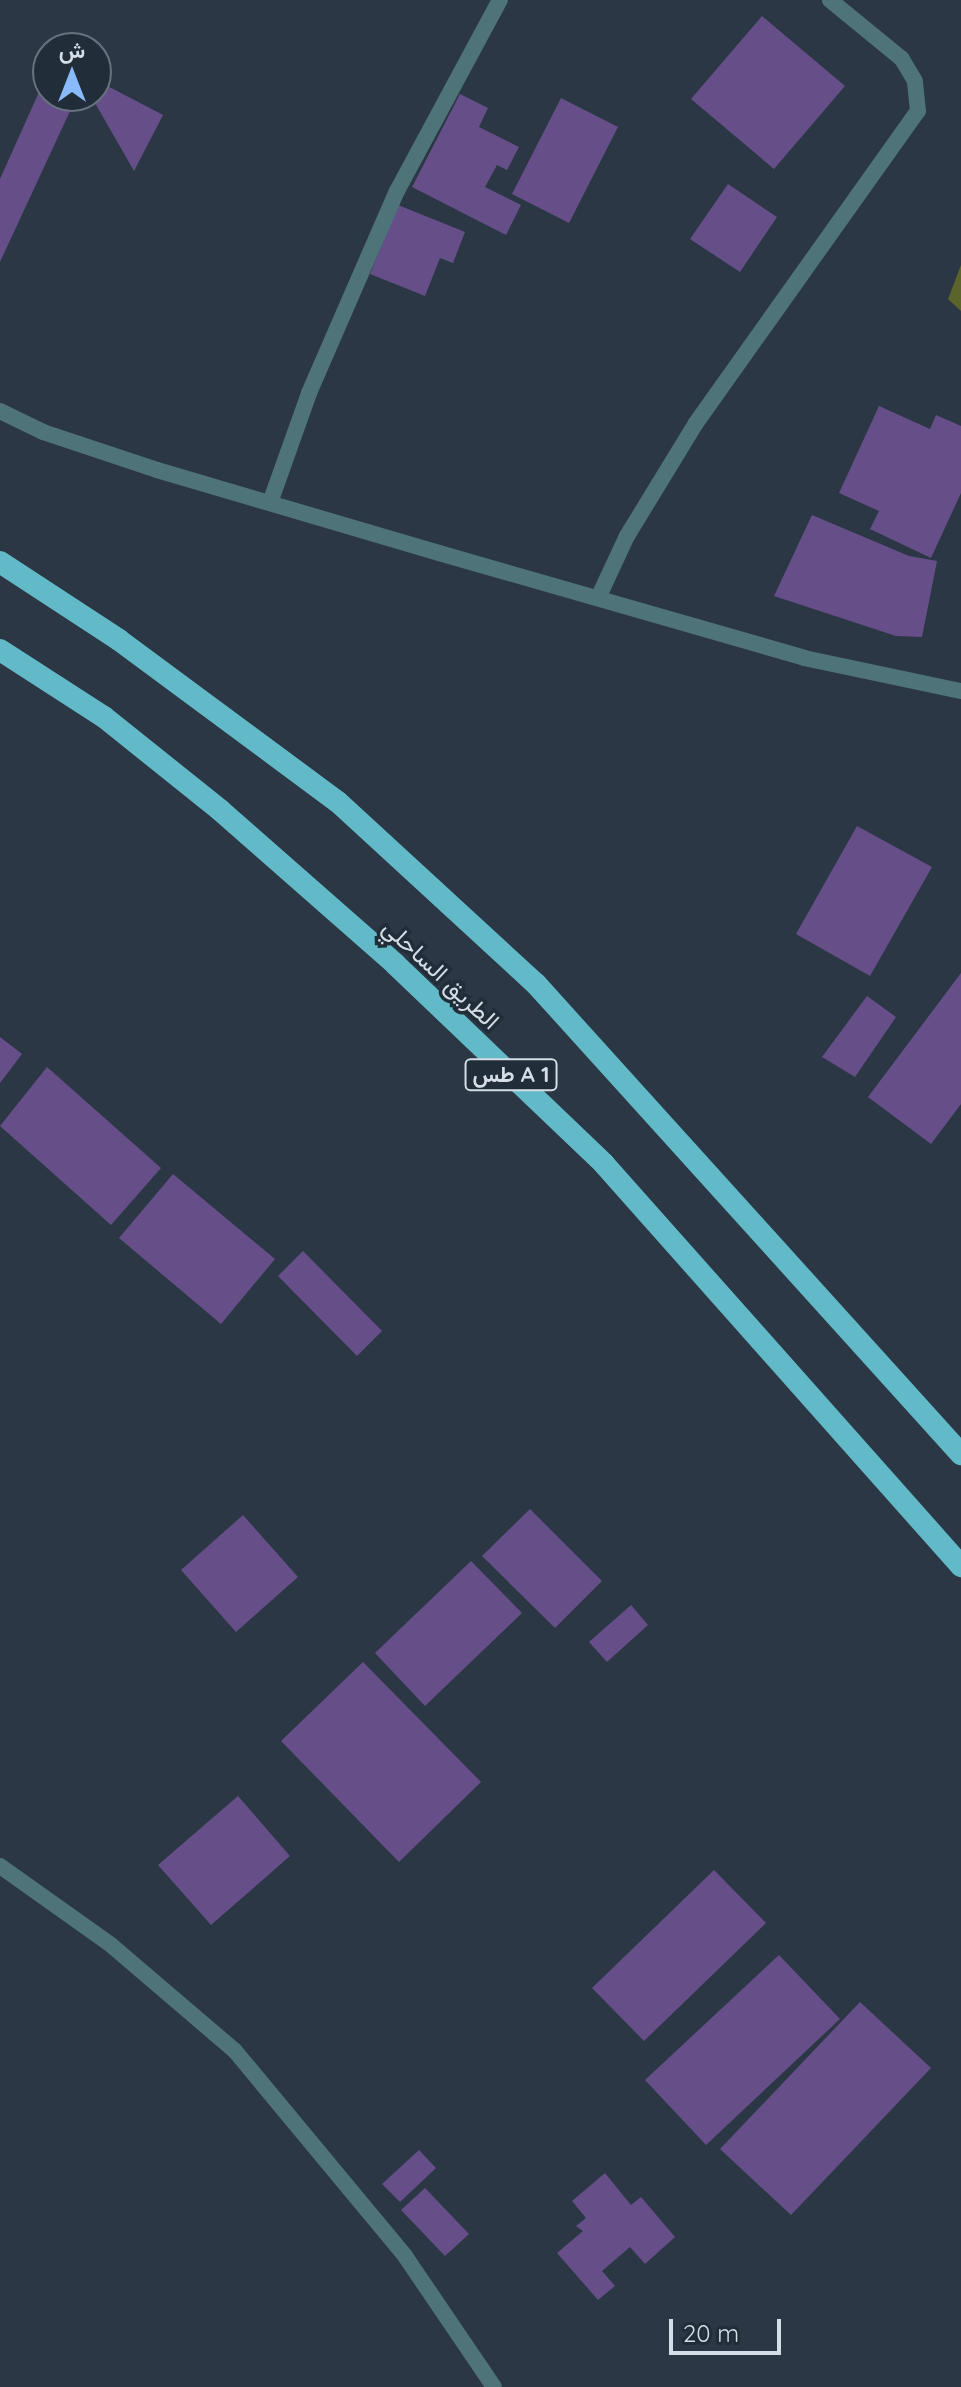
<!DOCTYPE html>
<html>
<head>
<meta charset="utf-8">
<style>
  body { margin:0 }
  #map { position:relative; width:961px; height:2387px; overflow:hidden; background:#2b3744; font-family:Quicksand,Vazirmatn,sans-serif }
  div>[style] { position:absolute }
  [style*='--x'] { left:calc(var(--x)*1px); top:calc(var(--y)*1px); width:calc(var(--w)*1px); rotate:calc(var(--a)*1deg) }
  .green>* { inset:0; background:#5b642b }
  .building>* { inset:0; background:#664f89 }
  .minor>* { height:16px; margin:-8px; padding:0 8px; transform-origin:8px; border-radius:8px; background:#4e7379 }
  .trunk>* { height:22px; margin:-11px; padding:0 11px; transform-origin:11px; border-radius:11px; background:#62bac9 }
  span { translate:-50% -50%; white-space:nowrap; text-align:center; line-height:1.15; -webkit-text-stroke:7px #212d39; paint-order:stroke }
  .shield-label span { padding:2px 6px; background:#212d39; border:2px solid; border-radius:6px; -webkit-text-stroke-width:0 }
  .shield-label { font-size:22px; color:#d5dde6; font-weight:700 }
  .street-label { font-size:24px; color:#d5dde6 }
  .north { position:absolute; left:32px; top:32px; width:80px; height:80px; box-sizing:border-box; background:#212d39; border:2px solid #69737e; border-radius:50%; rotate:0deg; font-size:22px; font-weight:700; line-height:32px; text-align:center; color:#d5dde6 }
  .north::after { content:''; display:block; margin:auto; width:28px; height:36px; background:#89bafc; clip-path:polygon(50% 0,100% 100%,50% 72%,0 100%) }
  .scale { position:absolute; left:669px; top:2319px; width:112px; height:36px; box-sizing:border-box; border:4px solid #d5dde6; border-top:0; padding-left:10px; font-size:24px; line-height:28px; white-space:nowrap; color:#d5dde6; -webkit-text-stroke:6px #212d39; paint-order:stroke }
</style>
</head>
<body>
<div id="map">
  <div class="green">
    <div style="clip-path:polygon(961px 265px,961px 311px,948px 299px)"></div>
  </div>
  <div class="building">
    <div style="clip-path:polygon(762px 16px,845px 86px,774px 169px,691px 99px)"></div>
    <div style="clip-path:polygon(48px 72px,48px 96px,77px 96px,0 262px,0 179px)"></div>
    <div style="clip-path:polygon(96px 80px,163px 115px,134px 171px,91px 96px,96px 96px)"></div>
    <div style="clip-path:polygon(460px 94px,488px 108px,479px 127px,519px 147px,507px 170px,497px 165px,485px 187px,521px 205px,506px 235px,412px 187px)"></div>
    <div style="clip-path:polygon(561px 98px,618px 127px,569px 223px,512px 194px)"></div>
    <div style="clip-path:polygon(728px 184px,777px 217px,740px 272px,690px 239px)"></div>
    <div style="clip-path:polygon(398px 205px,465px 232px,453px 263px,440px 258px,425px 296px,370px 274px)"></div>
    <div style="clip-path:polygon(879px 406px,930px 429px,936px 415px,961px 426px,961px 493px,931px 558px,870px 529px,879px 511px,839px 493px)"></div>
    <div style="clip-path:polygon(812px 515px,909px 556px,937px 561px,922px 637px,896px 636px,774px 596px)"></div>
    <div style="clip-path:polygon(857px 826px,932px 867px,870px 976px,796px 934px)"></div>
    <div style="clip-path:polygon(961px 973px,961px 1104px,931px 1144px,868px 1097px)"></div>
    <div style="clip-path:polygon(867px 996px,896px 1017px,855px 1077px,822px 1057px)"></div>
    <div style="clip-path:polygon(0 1037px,22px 1054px,0 1083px)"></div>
    <div style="clip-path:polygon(47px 1067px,161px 1168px,111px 1225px,0 1126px)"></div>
    <div style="clip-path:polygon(173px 1174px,275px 1259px,221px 1324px,119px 1238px)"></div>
    <div style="clip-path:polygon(303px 1251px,382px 1331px,357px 1356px,278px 1276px)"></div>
    <div style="clip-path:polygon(530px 1509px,602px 1581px,555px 1628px,482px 1556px)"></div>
    <div style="clip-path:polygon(243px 1515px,298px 1577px,236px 1632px,181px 1570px)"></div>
    <div style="clip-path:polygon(471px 1561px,522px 1613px,425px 1706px,375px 1653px)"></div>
    <div style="clip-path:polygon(631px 1605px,648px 1625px,607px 1662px,589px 1642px)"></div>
    <div style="clip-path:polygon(363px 1662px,481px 1782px,399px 1862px,281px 1741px)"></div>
    <div style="clip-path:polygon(238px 1796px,290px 1856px,211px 1925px,158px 1865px)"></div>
    <div style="clip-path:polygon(714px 1870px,766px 1923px,644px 2041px,592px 1988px)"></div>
    <div style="clip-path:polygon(779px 1955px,840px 2019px,706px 2145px,645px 2080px)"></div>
    <div style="clip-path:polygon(860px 2002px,931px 2068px,791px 2215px,720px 2149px)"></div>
    <div style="clip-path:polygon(419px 2150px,436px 2168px,400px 2202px,382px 2184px)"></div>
    <div style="clip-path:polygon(605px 2173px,631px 2205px,641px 2197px,675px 2237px,645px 2264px,630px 2247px,602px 2271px,615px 2286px,598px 2300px,557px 2253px,583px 2231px,576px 2226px,586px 2218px,572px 2201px)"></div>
    <div style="clip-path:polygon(425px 2188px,469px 2234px,445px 2256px,401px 2210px)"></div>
  </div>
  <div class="minor">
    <div style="--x:0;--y:411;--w:48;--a:26"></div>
    <div style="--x:43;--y:432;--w:120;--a:18.4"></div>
    <div style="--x:157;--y:470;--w:294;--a:16.4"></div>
    <div style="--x:439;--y:553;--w:380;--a:16"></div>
    <div style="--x:804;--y:658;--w:160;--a:11.9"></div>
    <div style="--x:271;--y:500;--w:114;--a:-70.4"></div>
    <div style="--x:309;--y:393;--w:220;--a:-66.5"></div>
    <div style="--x:397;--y:191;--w:217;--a:-61.7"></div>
    <div style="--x:599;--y:596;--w:66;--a:-65"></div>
    <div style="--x:627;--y:536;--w:132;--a:-58.6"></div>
    <div style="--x:696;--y:423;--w:383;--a:-54.6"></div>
    <div style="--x:918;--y:111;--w:30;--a:-96"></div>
    <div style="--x:915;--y:81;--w:26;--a:-121"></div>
    <div style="--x:902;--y:59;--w:93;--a:-140.7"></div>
    <div style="--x:0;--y:1866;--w:136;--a:35.4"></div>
    <div style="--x:111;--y:1945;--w:163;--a:40.5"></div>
    <div style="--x:235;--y:2051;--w:266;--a:50.3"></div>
    <div style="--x:405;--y:2256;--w:158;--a:55.8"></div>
  </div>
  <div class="trunk">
    <div style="--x:0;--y:562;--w:142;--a:33.2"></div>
    <div style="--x:119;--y:640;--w:272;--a:36.5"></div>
    <div style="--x:338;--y:802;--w:269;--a:42.6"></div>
    <div style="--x:536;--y:984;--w:634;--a:47.88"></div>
    <div style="--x:0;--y:650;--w:124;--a:32.8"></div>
    <div style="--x:104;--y:717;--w:149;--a:38.7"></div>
    <div style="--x:220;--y:810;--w:233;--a:41.3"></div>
    <div style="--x:395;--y:964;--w:289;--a:43.7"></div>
    <div style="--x:604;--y:1164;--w:538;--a:48.39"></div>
  </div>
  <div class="shield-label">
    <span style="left:511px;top:1075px">طس A 1</span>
  </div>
  <div class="street-label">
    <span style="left:441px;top:974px;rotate:43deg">الطريق الساحلي</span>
  </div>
  <div class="north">ش</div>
  <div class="scale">20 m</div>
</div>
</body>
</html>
